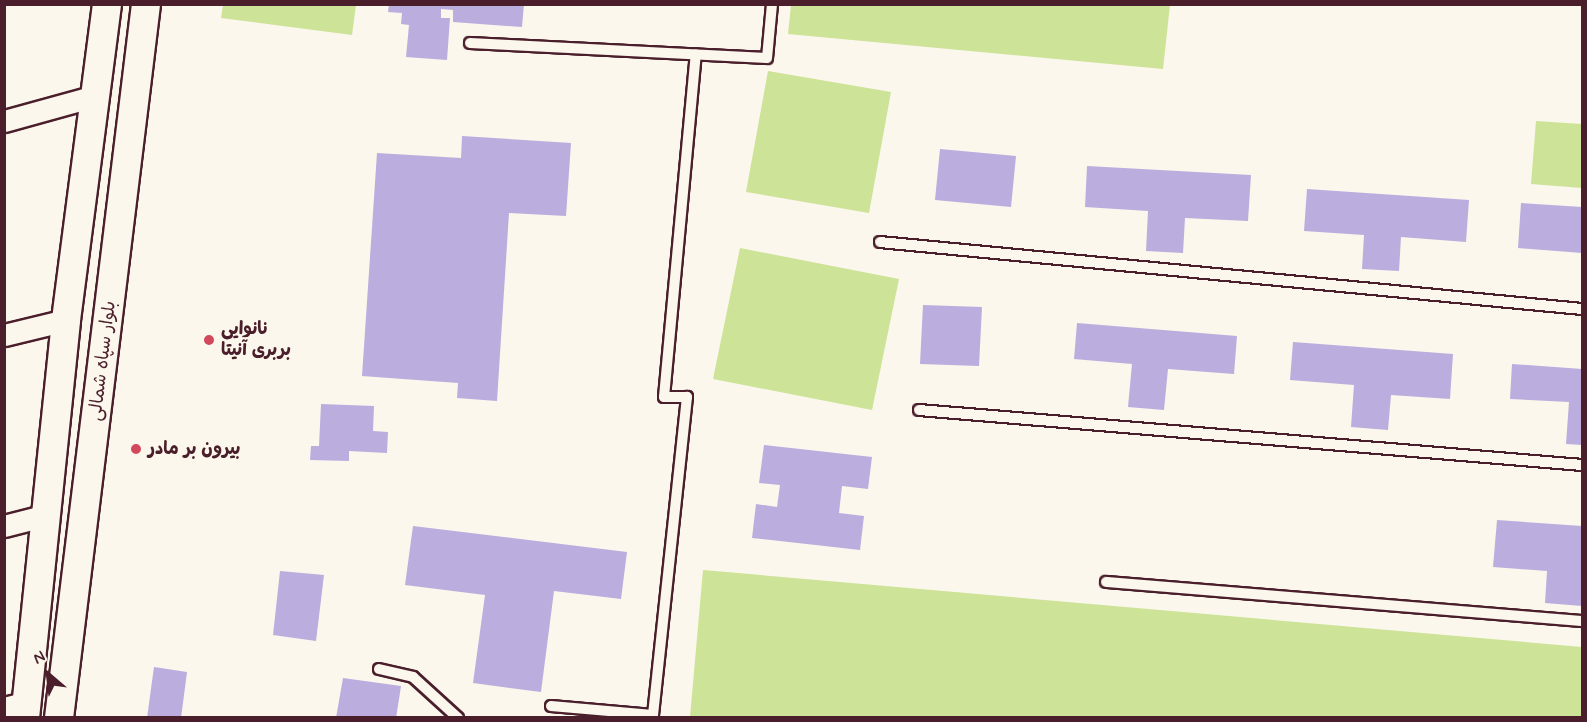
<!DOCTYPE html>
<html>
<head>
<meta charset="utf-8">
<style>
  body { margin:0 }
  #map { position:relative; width:1587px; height:722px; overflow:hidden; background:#fbf7ec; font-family:Mynerve,"Playpen Sans Arabic",sans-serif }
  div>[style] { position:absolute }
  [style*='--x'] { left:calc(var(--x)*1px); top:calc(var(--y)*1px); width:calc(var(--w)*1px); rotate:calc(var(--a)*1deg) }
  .green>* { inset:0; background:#cde398 }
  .building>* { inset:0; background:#bbadde }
  .roads { filter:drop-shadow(2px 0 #4a1f2b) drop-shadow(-2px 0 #4a1f2b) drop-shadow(0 2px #4a1f2b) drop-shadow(0 -2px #4a1f2b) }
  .service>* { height:10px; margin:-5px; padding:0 5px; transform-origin:5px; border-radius:5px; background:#fbf7ec }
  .minor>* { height:21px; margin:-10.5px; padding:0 10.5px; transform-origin:10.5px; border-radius:10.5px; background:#fbf7ec }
  .secondary>* { height:28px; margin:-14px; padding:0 14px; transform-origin:14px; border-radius:14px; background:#fbf7ec }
  .dots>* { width:16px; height:16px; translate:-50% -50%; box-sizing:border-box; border:3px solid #fbf7ec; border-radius:50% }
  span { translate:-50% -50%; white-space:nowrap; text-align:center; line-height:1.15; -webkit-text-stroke:4.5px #fbf7ec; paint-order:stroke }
  .poi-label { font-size:18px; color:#4a1f2b; font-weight:700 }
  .left { translate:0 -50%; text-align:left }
  .street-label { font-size:18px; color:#4a1f2b }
  .frame { position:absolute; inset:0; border:6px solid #4a1f2b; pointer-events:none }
  .north { position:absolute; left:18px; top:644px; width:60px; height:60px; -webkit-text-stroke:4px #fbf7ec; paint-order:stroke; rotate:332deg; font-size:16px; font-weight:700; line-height:24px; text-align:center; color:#4a1f2b }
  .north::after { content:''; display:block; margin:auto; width:21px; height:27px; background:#4a1f2b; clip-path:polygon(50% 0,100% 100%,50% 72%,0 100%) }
</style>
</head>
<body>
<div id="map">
  <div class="green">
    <div style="clip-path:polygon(223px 5px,223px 4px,356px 5px,352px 35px,221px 18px)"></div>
    <div style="clip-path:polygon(791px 5px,791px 4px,1170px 5px,1163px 69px,788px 34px)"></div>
    <div style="clip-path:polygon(768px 71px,891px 92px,869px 213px,746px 192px)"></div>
    <div style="clip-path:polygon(1536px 121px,1582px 124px,1582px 188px,1531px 184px)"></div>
    <div style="clip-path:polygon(740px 248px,899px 279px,872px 410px,713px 379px)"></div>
    <div style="clip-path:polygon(703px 570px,1582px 647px,1582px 717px,690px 717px)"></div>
  </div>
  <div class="building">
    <div style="clip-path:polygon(389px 4px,524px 4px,522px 27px,453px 22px,453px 10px,441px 9px,441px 18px,450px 18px,447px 60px,406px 57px,409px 25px,401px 24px,402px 13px,388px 12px)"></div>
    <div style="clip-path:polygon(462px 136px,571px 143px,566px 216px,509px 213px,497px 401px,457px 398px,458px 383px,362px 376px,377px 153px,461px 158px)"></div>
    <div style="clip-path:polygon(940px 149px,1016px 156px,1011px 207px,935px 200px)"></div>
    <div style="clip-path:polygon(1087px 166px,1251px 175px,1248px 221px,1185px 218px,1183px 253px,1146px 251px,1148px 211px,1085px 207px)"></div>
    <div style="clip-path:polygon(1307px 189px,1469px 200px,1466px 242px,1401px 237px,1399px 271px,1362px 269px,1364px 235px,1304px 231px)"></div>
    <div style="clip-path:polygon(1521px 203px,1582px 207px,1582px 253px,1518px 248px)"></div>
    <div style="clip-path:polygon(923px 305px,982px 307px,979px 366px,920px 364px)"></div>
    <div style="clip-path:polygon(1077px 323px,1237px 336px,1234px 374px,1168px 369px,1164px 410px,1128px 407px,1132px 364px,1074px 359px)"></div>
    <div style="clip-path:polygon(1293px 342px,1453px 354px,1450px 399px,1391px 395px,1388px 430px,1351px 427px,1354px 385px,1290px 380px)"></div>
    <div style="clip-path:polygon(1512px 364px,1582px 369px,1582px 445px,1566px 444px,1569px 402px,1510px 399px)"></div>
    <div style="clip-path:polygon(321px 404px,374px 406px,373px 431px,388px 432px,387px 453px,349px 451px,349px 461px,310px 460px,311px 446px,319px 446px)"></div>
    <div style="clip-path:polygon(764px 445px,872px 457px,868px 489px,842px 486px,839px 513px,864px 516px,860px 550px,752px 538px,756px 504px,777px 507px,780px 485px,759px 483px)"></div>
    <div style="clip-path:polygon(1497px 520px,1582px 526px,1582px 606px,1545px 603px,1547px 571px,1493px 567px)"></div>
    <div style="clip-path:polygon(413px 526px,627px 552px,621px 599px,554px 591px,541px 692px,473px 683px,485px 595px,405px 585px)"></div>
    <div style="clip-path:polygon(280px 571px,324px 575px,316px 641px,273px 635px)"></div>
    <div style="clip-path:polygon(154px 667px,187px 672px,181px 718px,147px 718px)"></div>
    <div style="clip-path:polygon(343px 678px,401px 686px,396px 718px,336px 718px)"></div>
  </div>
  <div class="roads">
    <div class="service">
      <div style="--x:470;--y:43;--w:297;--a:2.9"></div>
      <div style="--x:767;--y:58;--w:54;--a:-84.7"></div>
      <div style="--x:880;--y:242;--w:705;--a:5.45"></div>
      <div style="--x:919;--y:410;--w:665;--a:4.74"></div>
      <div style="--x:1106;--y:582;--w:478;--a:4.7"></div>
      <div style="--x:379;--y:669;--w:35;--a:13"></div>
      <div style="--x:413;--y:677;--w:61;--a:42.3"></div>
      <div style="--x:551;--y:706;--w:102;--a:5"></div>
      <div style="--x:653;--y:715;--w:320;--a:-83.9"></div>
      <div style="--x:687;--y:397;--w:23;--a:180"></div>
      <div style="--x:664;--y:397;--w:344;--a:-84.7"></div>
    </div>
    <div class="minor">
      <div style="--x:4;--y:121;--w:94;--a:-15.4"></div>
      <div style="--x:4;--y:335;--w:64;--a:-13.6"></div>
      <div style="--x:4;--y:526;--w:44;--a:-14.3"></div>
      <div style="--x:4;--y:708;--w:25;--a:-14"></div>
    </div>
    <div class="secondary">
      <div style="--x:25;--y:718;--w:400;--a:-84.1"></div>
      <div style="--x:66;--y:320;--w:319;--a:-82.6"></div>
      <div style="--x:59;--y:718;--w:719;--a:-83.05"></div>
    </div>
  </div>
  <div class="dots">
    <div style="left:209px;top:340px;background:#d1495b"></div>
    <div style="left:136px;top:449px;background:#d1495b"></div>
  </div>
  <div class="poi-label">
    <span class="left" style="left:221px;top:340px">نانوایی<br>بربری آنیتا</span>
    <span class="left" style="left:148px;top:449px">بیرون بر مادر</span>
  </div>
  <div class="street-label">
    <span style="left:103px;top:361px;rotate:-83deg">بلوار سپاه شمالی</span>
  </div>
  <div class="frame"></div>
  <div class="north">N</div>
</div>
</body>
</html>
